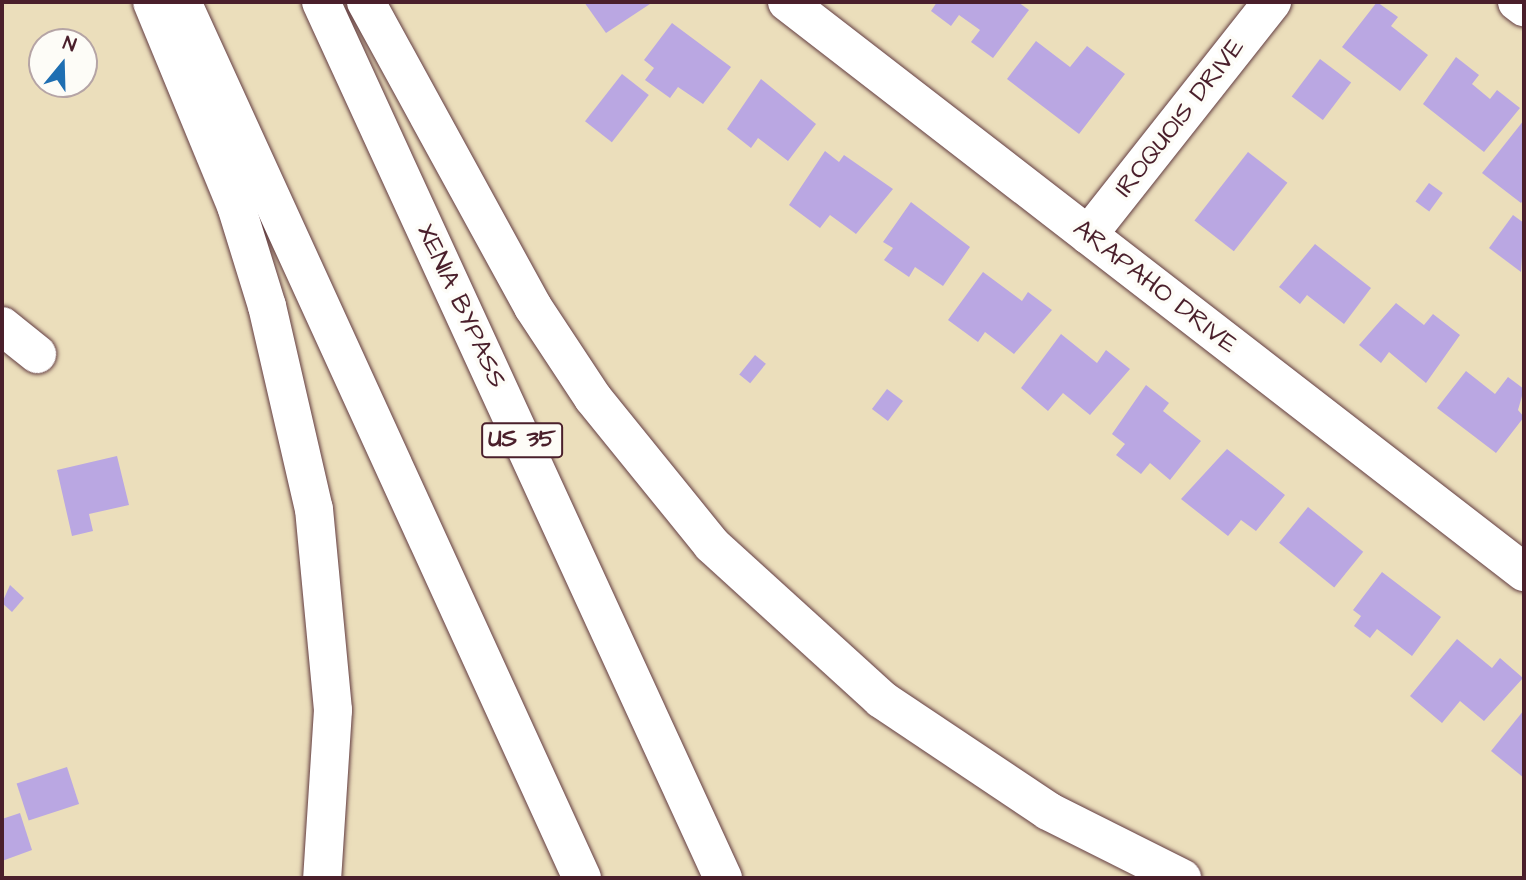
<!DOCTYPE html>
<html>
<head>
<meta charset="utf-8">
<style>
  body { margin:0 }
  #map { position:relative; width:1526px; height:880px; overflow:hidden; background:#ebdebb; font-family:"Architects Daughter",sans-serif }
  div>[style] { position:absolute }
  .building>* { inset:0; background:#baa7e2; transform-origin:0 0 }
  .roads { filter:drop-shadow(0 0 2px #623c41) drop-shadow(0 0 2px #623c41) }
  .minor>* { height:38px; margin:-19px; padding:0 19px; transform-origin:19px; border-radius:19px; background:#fff }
  .highway>* { height:38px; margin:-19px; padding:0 19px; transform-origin:19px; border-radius:19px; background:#fff }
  span { translate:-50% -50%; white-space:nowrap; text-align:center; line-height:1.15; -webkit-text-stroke:7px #fdfcf7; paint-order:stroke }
  .shield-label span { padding:2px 5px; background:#fdfcf7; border:2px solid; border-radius:5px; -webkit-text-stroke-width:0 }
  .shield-label { font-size:24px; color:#4a1f2b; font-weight:700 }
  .street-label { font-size:26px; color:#4a1f2b }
  .frame { position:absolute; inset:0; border:4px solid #4a1f2b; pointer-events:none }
  .north { position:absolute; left:28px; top:28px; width:70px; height:70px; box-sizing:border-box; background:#fdfcf7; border:2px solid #b5a4a5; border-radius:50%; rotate:19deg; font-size:19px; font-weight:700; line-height:28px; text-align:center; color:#4a1f2b }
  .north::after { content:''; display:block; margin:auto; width:24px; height:32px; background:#1f6fb2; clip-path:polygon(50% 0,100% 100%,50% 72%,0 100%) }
</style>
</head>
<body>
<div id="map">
  <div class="building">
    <i style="clip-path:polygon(584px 2px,653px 2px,606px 33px)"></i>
    <i style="clip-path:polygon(937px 2px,1018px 2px,1029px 10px,993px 58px,971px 42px,980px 30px,959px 15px,951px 26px,931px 11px)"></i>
    <i style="clip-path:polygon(1377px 2px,1398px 17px,1391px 26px,1428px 55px,1400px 91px,1342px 47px)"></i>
    <i style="clip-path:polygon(672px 23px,731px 67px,703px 104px,678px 87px,670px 98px,645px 80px,654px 68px,644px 60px)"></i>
    <i style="clip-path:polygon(1036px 41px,1070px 67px,1087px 46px,1125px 74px,1079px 134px,1007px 79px)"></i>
    <i style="clip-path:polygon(1456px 57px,1479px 75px,1472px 84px,1490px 99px,1497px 90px,1520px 108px,1484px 152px,1423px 104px)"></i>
    <i style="left:1320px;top:59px;width:39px;height:47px;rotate:37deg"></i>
    <i style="left:622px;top:74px;width:34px;height:60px;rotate:38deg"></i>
    <i style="clip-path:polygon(761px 79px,816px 124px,788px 161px,758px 138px,751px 148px,727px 129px)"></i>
    <i style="clip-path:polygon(1524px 120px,1524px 199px,1521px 203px,1482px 173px)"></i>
    <i style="clip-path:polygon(825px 151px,839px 162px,844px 155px,893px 189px,856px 234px,830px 215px,820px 228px,789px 205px)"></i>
    <i style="left:1248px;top:152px;width:50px;height:87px;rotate:38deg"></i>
    <i style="left:1429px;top:183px;width:17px;height:23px;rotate:36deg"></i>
    <i style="clip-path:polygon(911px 202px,970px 247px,943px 286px,915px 267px,909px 277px,884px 260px,893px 248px,883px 242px)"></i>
    <i style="clip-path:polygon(1513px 215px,1524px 223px,1521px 272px,1489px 248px)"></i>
    <i style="clip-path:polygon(1315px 244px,1371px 288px,1344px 324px,1307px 295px,1300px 304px,1279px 287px)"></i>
    <i style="clip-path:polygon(983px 272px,1022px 301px,1028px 292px,1052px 310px,1014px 354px,985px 332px,978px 342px,948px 320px)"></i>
    <i style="clip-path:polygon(1396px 303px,1424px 325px,1433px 314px,1460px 335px,1426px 383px,1389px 352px,1381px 363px,1359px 345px)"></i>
    <i style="clip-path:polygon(1061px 334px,1097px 363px,1106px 350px,1130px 369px,1090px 415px,1063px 393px,1048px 411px,1021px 388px)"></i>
    <i style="left:755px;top:355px;width:14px;height:25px;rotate:39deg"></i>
    <i style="clip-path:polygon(1466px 371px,1495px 394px,1508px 377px,1524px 389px,1518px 410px,1524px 417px,1496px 453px,1437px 408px)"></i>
    <i style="clip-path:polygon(1146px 385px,1169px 403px,1163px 411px,1201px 441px,1170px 480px,1150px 463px,1141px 474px,1116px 455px,1125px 444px,1112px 434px)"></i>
    <i style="left:887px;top:389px;width:20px;height:25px;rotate:37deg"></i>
    <i style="clip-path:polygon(1227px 449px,1285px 495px,1256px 531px,1241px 520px,1228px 536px,1181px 499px)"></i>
    <i style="clip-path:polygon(117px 456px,129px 505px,89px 514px,93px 531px,72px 536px,57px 470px)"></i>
    <i style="left:1308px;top:507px;width:71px;height:46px;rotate:39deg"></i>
    <i style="clip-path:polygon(1382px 572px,1441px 617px,1412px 656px,1377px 629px,1370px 638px,1354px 626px,1361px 616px,1353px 610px)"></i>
    <i style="clip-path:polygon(10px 585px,24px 598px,12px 612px,2px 603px)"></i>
    <i style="clip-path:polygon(1457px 639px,1492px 668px,1500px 658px,1523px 678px,1484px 721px,1460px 701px,1442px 723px,1410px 696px)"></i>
    <i style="clip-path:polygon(1524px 710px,1524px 778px,1491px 751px)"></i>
    <i style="left:67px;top:767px;width:39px;height:53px;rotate:72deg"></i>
    <i style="clip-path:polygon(20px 813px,32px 850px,2px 861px,2px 819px)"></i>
  </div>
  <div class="roads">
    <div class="minor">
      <i style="left:787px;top:2px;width:932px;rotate:37.72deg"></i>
      <i style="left:1517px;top:2px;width:9px;rotate:36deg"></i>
      <i style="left:1088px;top:235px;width:297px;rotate:-51.7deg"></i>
      <i style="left:2px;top:326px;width:45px;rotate:38.7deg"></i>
    </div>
    <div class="highway">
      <i style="left:152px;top:2px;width:221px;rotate:67.6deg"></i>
      <i style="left:236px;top:206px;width:105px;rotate:72.8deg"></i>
      <i style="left:267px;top:306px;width:208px;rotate:77deg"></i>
      <i style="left:314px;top:509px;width:202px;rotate:84.6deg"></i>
      <i style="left:333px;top:710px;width:168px;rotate:93.7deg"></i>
      <i style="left:182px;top:2px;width:963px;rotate:65.46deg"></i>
      <i style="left:321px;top:2px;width:964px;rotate:65.35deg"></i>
      <i style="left:366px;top:2px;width:348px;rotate:61.3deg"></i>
      <i style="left:533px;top:307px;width:109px;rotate:56.6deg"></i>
      <i style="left:593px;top:398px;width:189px;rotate:51deg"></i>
      <i style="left:712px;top:545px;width:229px;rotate:42.3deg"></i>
      <i style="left:881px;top:699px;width:201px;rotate:33.8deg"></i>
      <i style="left:1048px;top:811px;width:150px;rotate:26.6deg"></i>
    </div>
  </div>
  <div class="shield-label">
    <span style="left:522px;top:440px">US 35</span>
  </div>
  <div class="street-label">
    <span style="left:1180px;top:118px;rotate:-52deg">IROQUOIS DRIVE</span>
    <span style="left:1155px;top:287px;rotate:38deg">ARAPAHO DRIVE</span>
    <span style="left:461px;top:306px;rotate:65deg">XENIA BYPASS</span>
  </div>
  <div class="frame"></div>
  <div class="north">N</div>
</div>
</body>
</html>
